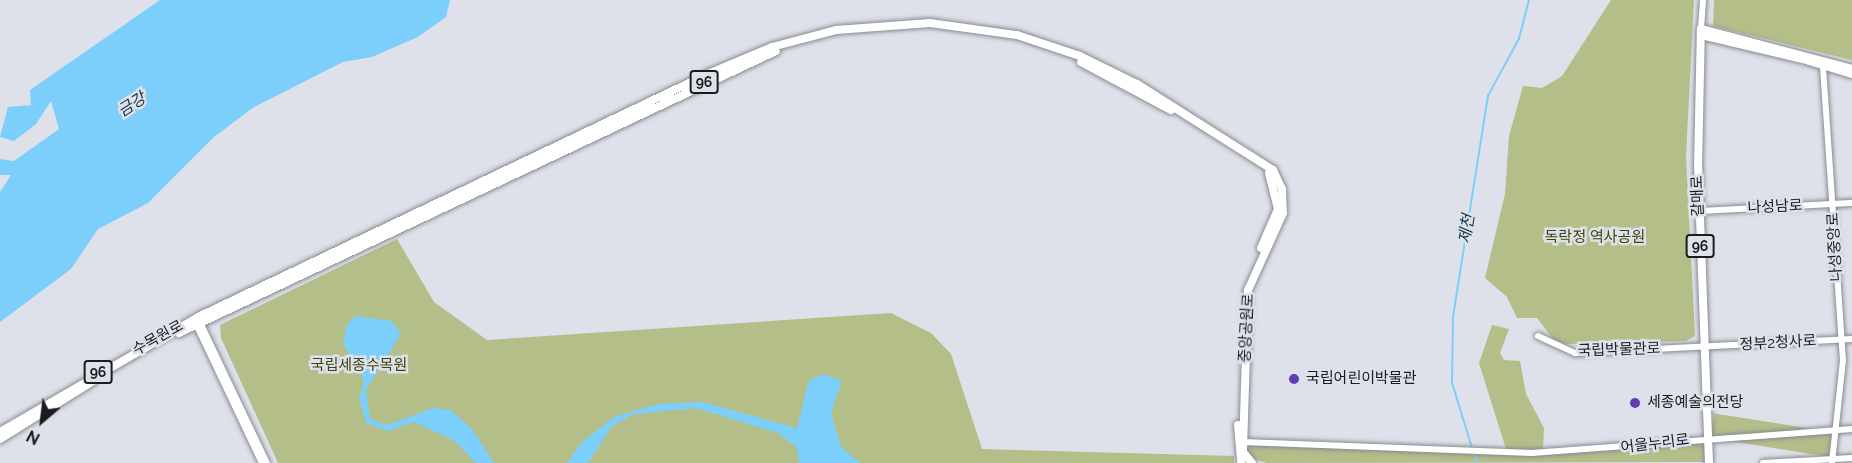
<!DOCTYPE html>
<html>
<head>
<meta charset="utf-8">
<style>
  body { margin:0 }
  #map { position:relative; width:1852px; height:463px; overflow:hidden; background:#dee1e9; font-family:Raleway,"Noto Sans KR",sans-serif }
  div>[style] { position:absolute }
  .green>* { inset:0; background:#b4be89; transform-origin:0 0 }
  .water>* { inset:0; background:#7bcffa }
  .stream>* { height:1.5px; margin:-0.75px; padding:0 0.75px; transform-origin:0.75px; border-radius:0.75px; background:#7bcffa }
  .roads { filter:drop-shadow(0 0 2px #878b92) drop-shadow(0 0 2px #878b92) }
  .minor>* { height:6px; margin:-3px; padding:0 3px; transform-origin:3px; border-radius:3px; background:#fff }
  .major>* { height:8px; margin:-4px; padding:0 4px; transform-origin:4px; border-radius:4px; background:#fff }
  .dots>* { width:16px; height:16px; translate:-50% -50%; box-sizing:border-box; border:3px solid #dee1e9; border-radius:50% }
  span { translate:-50% -50%; white-space:nowrap; text-align:center; line-height:1.15; -webkit-text-stroke:5px #dee1e9; paint-order:stroke }
  .shield-label span { padding:2px 4px; background:#dee1e9; border:2px solid; border-radius:4px; -webkit-text-stroke-width:0 }
  .shield-label { font-size:14px; color:#1a1c1e; font-weight:700 }
  .street-label { font-size:15px; color:#1a1c1e }
  .park-label { font-size:15px; color:#3e450a }
  .poi-label { font-size:15px; color:#1a1c1e }
  .left { translate:0 -50%; text-align:left }
  .water-label { font-size:16px; color:#113749; font-style:italic }
  .north { position:absolute; left:12px; top:391px; width:60px; height:60px; -webkit-text-stroke:4px #dee1e9; paint-order:stroke; rotate:208deg; font-size:16px; font-weight:700; line-height:24px; text-align:center; color:#1a1c1e }
  .north::after { content:''; display:block; margin:auto; width:21px; height:27px; background:#1a1c1e; clip-path:polygon(50% 0,100% 100%,50% 72%,0 100%) }
</style>
</head>
<body>
<div id="map">
  <div class="green">
    <i style="clip-path:polygon(1611px 0,1694px 0,1686px 156px,1695px 336px,1686px 341px,1565px 344px,1553px 339px,1537px 318px,1517px 318px,1507px 297px,1485px 278px,1505px 194px,1509px 136px,1523px 86px,1542px 88px,1562px 76px)"></i>
    <i style="clip-path:polygon(1714px 0,1852px 0,1852px 60px,1713px 26px)"></i>
    <i style="clip-path:polygon(397px 239px,434px 302px,487px 340px,891px 313px,931px 333px,951px 354px,982px 449px,1234px 456px,1234px 463px,278px 463px,221px 338px,220px 325px)"></i>
    <i style="clip-path:polygon(1492px 325px,1509px 329px,1500px 353px,1504px 360px,1520px 361px,1526px 394px,1544px 428px,1543px 450px,1506px 449px,1479px 363px)"></i>
    <i style="left:1832px;top:432px;width:25px;height:119px;rotate:99deg"></i>
    <i style="clip-path:polygon(1658px 442px,1704px 442px,1705px 462px,1266px 463px,1251px 458px,1245px 445px,1549px 453px,1630px 449px)"></i>
  </div>
  <div class="water">
    <i style="clip-path:polygon(160px 0,450px 0,446px 17px,418px 37px,372px 57px,343px 62px,254px 107px,214px 137px,148px 203px,98px 229px,71px 269px,0 322px,0 192px,11px 175px,0 175px,0 159px,14px 161px,59px 129px,51px 101px,36px 124px,14px 141px,0 137px,8px 107px,31px 105px,30px 90px)"></i>
    <i style="clip-path:polygon(356px 316px,392px 321px,401px 334px,366px 390px,370px 419px,387px 425px,433px 408px,451px 410px,473px 430px,494px 463px,475px 463px,455px 441px,414px 422px,388px 431px,366px 423px,359px 398px,364px 381px,343px 343px,347px 324px)"></i>
    <i style="clip-path:polygon(825px 374px,842px 381px,831px 413px,841px 447px,860px 463px,799px 463px,797px 448px,778px 433px,696px 408px,634px 414px,612px 426px,588px 463px,567px 463px,581px 443px,614px 417px,657px 404px,702px 402px,797px 428px,809px 380px)"></i>
  </div>
  <div class="stream">
    <i style="left:1472px;top:448px;width:68px;rotate:-107.1deg"></i>
    <i style="left:1452px;top:383px;width:66px;rotate:-89.1deg"></i>
    <i style="left:1453px;top:317px;width:224px;rotate:-81deg"></i>
    <i style="left:1488px;top:96px;width:65px;rotate:-61.5deg"></i>
    <i style="left:1519px;top:39px;width:40px;rotate:-75.6deg"></i>
    <i style="left:1474px;top:453px;width:11px;rotate:68deg"></i>
  </div>
  <div class="roads">
    <div class="minor">
      <i style="left:1701px;top:29px;width:29px;rotate:-86deg"></i>
      <i style="left:1809px;top:62px;width:45px;rotate:16.8deg"></i>
      <i style="left:1823px;top:67px;width:294px;rotate:86.1deg"></i>
      <i style="left:1843px;top:360px;width:104px;rotate:96.1deg"></i>
      <i style="left:1699px;top:211px;width:153px;rotate:-3deg"></i>
      <i style="left:199px;top:320px;width:158px;rotate:64.6deg"></i>
      <i style="left:195px;top:322px;width:156px;rotate:64.6deg"></i>
      <i style="left:1538px;top:336px;width:41px;rotate:24.7deg"></i>
      <i style="left:1575px;top:353px;width:277px;rotate:-2.9deg"></i>
      <i style="left:1243px;top:442px;width:289px;rotate:2.2deg"></i>
      <i style="left:1532px;top:453px;width:321px;rotate:-4.3deg"></i>
      <i style="left:1763px;top:463px;width:89px;rotate:-3.2deg"></i>
    </div>
    <div class="major">
      <i style="left:1701px;top:35px;width:117px;rotate:13.3deg"></i>
      <i style="left:1081px;top:62px;width:102px;rotate:28.1deg"></i>
      <i style="left:1261px;top:248px;width:43px;rotate:-66.4deg"></i>
      <i style="left:1278px;top:209px;width:37px;rotate:-104deg"></i>
      <i style="left:179px;top:333px;width:660px;rotate:-25.28deg"></i>
      <i style="left:1238px;top:425px;width:38px;rotate:85deg"></i>
      <i style="left:0;top:432px;width:229px;rotate:-30.1deg"></i>
      <i style="left:198px;top:317px;width:565px;rotate:-25.48deg"></i>
      <i style="left:708px;top:74px;width:69px;rotate:-22.9deg"></i>
      <i style="left:772px;top:47px;width:66px;rotate:-14.9deg"></i>
      <i style="left:836px;top:30px;width:94px;rotate:-4.3deg"></i>
      <i style="left:930px;top:23px;width:88px;rotate:7.9deg"></i>
      <i style="left:1017px;top:35px;width:66px;rotate:18.4deg"></i>
      <i style="left:1080px;top:56px;width:64px;rotate:26.2deg"></i>
      <i style="left:1137px;top:84px;width:161px;rotate:32.3deg"></i>
      <i style="left:1273px;top:170px;width:21px;rotate:65deg"></i>
      <i style="left:1282px;top:189px;width:24px;rotate:88deg"></i>
      <i style="left:1283px;top:213px;width:85px;rotate:114.4deg"></i>
      <i style="left:1248px;top:290px;width:162px;rotate:91.8deg"></i>
      <i style="left:1243px;top:452px;width:14px;rotate:51deg"></i>
      <i style="left:0;top:439px;width:110px;rotate:-31.9deg"></i>
      <i style="left:1709px;top:463px;width:295px;rotate:-92.1deg"></i>
      <i style="left:1698px;top:168px;width:139px;rotate:-88.8deg"></i>
      <i style="left:1701px;top:29px;width:156px;rotate:14.8deg"></i>
    </div>
  </div>
  <div class="dots">
    <i style="left:1294px;top:379px;background:#5e3db5"></i>
    <i style="left:1635px;top:403px;background:#5e3db5"></i>
  </div>
  <div class="shield-label">
    <span style="left:704px;top:82px">96</span>
    <span style="left:1700px;top:246px">96</span>
    <span style="left:98px;top:372px">96</span>
  </div>
  <div class="street-label">
    <span style="left:1698px;top:196px;rotate:-92deg">갈매로</span>
    <span style="left:1775px;top:207px;rotate:-3deg">나성남로</span>
    <span style="left:1835px;top:247px;rotate:-93deg">나성중앙로</span>
    <span style="left:1247px;top:328px;rotate:-87deg">중앙공원로</span>
    <span style="left:158px;top:338px;rotate:-29deg">수목원로</span>
    <span style="left:1778px;top:343px;rotate:-3deg">정부2청사로</span>
    <span style="left:1619px;top:350px;rotate:-2deg">국립박물관로</span>
    <span style="left:1655px;top:444px;rotate:-7deg">어울누리로</span>
  </div>
  <div class="park-label">
    <span style="left:1595px;top:238px">독락정 역사공원</span>
    <span style="left:359px;top:366px">국립세종수목원</span>
  </div>
  <div class="poi-label">
    <span class="left" style="left:1306px;top:379px">국립어린이박물관</span>
    <span class="left" style="left:1647px;top:403px">세종예술의전당</span>
  </div>
  <div class="water-label">
    <span style="left:132px;top:105px;rotate:-33deg">금강</span>
    <span style="left:1467px;top:229px;rotate:-81deg">제천</span>
  </div>
  <div class="north">N</div>
</div>
</body>
</html>
